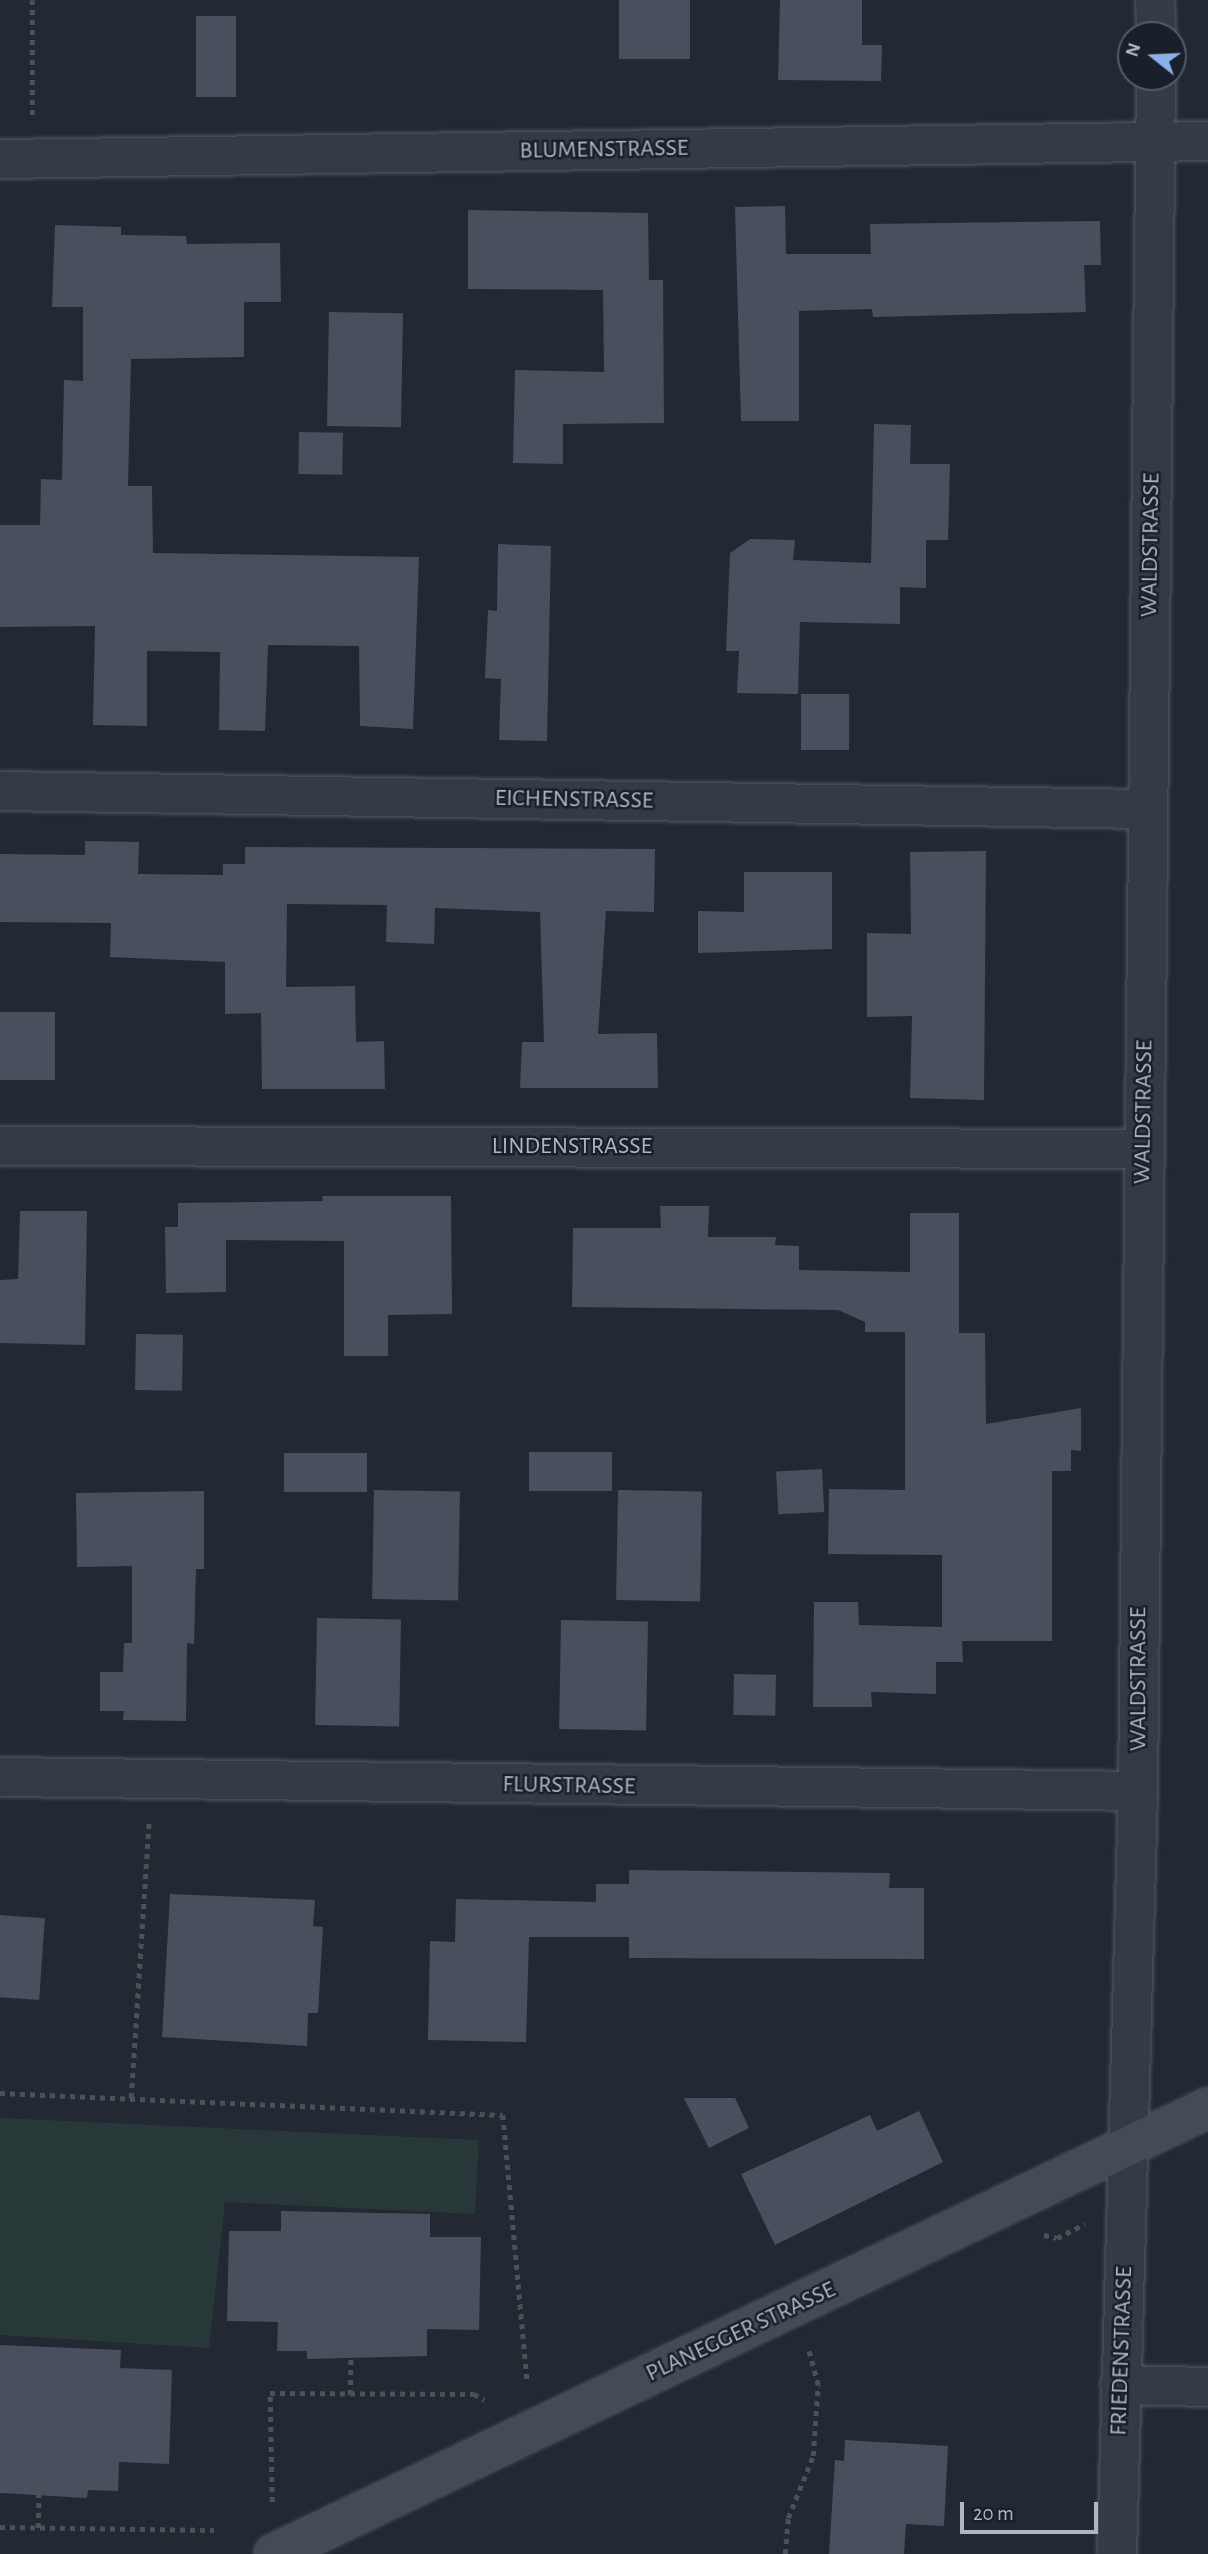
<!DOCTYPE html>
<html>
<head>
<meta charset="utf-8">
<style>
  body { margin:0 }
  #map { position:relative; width:1208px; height:2554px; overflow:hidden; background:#222933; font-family:"Alegreya Sans",sans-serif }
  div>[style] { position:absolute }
  .green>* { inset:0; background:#283838 }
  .building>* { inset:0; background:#48505d; transform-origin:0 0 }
  .path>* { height:4.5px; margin-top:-2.25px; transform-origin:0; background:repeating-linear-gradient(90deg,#455456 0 5px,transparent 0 10px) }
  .roads { filter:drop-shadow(0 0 2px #525962) drop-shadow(0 0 2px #525962) }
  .street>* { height:38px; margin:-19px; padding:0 19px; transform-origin:19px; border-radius:19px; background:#353b44 }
  .secondary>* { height:38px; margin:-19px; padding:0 19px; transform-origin:19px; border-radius:19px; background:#444a56 }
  span { translate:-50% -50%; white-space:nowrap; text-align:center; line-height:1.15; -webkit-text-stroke:5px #1a2029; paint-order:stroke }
  .street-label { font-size:24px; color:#afb6c1 }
  .north { position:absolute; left:1117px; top:21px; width:70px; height:70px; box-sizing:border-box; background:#1a2029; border:2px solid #565c66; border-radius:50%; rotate:288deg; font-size:19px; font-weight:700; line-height:28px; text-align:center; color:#afb6c1 }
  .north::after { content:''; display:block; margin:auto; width:24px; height:32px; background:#8caee9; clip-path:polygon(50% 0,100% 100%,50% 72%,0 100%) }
  .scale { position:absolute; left:960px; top:2502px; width:138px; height:32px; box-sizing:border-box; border:4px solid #afb6c1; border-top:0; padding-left:9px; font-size:21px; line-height:24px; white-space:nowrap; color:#afb6c1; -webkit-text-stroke:5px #1a2029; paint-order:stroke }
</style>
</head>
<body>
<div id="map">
  <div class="green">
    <i style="clip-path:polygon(0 2118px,479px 2140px,475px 2214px,225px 2202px,209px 2348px,0 2335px)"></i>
  </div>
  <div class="building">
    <i style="left:619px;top:0;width:71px;height:59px"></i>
    <i style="clip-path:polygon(780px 0,862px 0,862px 45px,882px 45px,881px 81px,778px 80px)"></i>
    <i style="left:196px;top:16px;width:40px;height:81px"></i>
    <i style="clip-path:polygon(785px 206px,786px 254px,871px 254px,870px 224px,1100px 221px,1101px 265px,1084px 265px,1086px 312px,873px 317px,872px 309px,799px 311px,799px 421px,741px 421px,735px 207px)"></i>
    <i style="clip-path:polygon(468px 210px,648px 213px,649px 280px,663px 280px,664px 423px,563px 424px,563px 464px,513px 463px,515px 370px,604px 372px,603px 290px,468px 289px)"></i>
    <i style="clip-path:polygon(55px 225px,121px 227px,121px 235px,186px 236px,187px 244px,280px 243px,281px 302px,244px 302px,244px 357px,131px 359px,128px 486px,152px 486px,153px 553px,419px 557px,413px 729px,360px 726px,359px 646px,268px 645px,265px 731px,219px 730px,220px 652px,147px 651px,147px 726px,93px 725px,95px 626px,0 627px,0 525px,40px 525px,41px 479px,62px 480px,64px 380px,83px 381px,83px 307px,52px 307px)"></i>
    <i style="left:329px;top:312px;width:74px;height:114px;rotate:1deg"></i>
    <i style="clip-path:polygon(874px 424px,911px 425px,910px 464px,950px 464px,948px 540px,926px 540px,926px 588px,900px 587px,900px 624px,800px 622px,798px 694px,737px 693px,739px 651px,726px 651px,730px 553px,750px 539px,795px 540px,793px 560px,871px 563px)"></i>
    <i style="left:299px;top:432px;width:44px;height:42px;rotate:1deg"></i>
    <i style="clip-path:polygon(498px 544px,551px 546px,547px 741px,499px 740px,501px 679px,485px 678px,488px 610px,497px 611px)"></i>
    <i style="left:801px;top:694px;width:48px;height:56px"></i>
    <i style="clip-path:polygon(85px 841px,139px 842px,138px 874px,223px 875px,223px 864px,245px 864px,245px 847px,655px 849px,654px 912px,606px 911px,598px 1034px,657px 1033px,658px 1088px,520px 1088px,522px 1042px,544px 1042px,540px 912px,435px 908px,434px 944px,386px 942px,387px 905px,287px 904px,286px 987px,355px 986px,356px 1042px,384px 1041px,385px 1089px,262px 1089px,261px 1013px,225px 1014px,225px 962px,110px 957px,111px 923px,0 922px,0 854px,85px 855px)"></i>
    <i style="clip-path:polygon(986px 851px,984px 1100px,910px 1098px,912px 1016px,867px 1017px,867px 933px,911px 934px,910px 852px)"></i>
    <i style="clip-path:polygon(744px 872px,832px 872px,832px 949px,698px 953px,698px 911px,744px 912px)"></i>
    <i style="left:0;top:1012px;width:55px;height:68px"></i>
    <i style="clip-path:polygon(322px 1196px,451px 1196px,452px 1314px,388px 1315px,388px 1356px,344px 1356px,344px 1241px,226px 1240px,226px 1292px,166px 1293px,165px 1227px,178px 1227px,178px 1203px,323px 1201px)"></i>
    <i style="clip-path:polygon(660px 1206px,709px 1206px,708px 1237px,776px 1237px,775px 1245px,799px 1246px,799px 1270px,910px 1272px,910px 1213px,959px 1213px,959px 1333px,985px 1333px,986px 1424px,1081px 1408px,1081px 1451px,1071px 1450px,1071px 1471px,1052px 1471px,1052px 1641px,962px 1641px,963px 1662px,936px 1662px,936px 1694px,871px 1692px,872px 1707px,813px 1707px,814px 1602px,858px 1602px,859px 1625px,942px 1627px,942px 1555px,828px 1554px,829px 1489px,905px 1490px,905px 1332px,865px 1332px,865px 1322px,838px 1310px,572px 1307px,573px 1228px,661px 1228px)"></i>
    <i style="clip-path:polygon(20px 1211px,87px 1211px,85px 1345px,0 1343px,0 1280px,18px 1279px)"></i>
    <i style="left:136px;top:1334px;width:47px;height:56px;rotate:1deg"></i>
    <i style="left:529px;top:1452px;width:83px;height:39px"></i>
    <i style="left:284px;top:1453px;width:83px;height:39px"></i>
    <i style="left:822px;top:1469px;width:43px;height:46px;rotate:87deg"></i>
    <i style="left:374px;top:1490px;width:86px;height:109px;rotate:1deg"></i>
    <i style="left:618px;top:1490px;width:84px;height:110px;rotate:1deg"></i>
    <i style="clip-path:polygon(204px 1491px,204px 1569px,196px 1569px,194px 1644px,187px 1643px,186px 1721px,123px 1720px,124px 1711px,100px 1711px,100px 1672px,123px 1672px,124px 1643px,132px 1643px,132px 1566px,77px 1567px,76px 1493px)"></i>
    <i style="left:317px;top:1618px;width:84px;height:107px;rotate:1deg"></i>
    <i style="left:561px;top:1620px;width:87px;height:109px;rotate:1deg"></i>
    <i style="left:734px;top:1674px;width:42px;height:41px;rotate:1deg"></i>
    <i style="clip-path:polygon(629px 1870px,890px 1873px,889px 1888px,924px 1888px,924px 1959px,629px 1958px,629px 1937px,529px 1937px,526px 2042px,428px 2040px,430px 1941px,455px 1942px,456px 1899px,596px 1902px,596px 1884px,629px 1884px)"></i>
    <i style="clip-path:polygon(170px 1894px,315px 1900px,313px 1926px,323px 1927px,318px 2013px,308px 2013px,307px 2046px,162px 2037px)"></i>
    <i style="left:0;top:1915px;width:45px;height:82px;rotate:4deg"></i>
    <i style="clip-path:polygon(684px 2098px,735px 2098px,749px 2128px,709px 2148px)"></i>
    <i style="clip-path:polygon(919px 2111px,943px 2162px,775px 2245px,741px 2174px,870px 2115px,877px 2131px)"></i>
    <i style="clip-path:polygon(281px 2211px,430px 2214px,430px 2237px,481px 2237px,479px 2330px,427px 2329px,427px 2356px,307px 2359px,307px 2351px,277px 2351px,278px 2322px,227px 2321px,229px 2231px,281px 2231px)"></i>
    <i style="clip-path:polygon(0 2345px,121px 2350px,120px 2368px,172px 2370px,169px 2464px,119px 2462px,118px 2491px,88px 2490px,87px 2498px,0 2493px)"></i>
    <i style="clip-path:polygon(845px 2440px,948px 2446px,944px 2526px,906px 2524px,904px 2554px,829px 2554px,835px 2460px,844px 2461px)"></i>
  </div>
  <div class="path">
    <i style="left:32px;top:115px;width:115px;rotate:-90deg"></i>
    <i style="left:0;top:2093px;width:503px;rotate:2.5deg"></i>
    <i style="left:503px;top:2115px;width:266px;rotate:84.8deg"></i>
    <i style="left:131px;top:2098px;width:277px;rotate:-86.3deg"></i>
    <i style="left:1044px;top:2235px;width:13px;rotate:13deg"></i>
    <i style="left:1057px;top:2238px;width:31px;rotate:-27deg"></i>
    <i style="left:350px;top:2395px;width:46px;rotate:-88.8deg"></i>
    <i style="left:272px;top:2502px;width:109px;rotate:-91.1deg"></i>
    <i style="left:270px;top:2393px;width:204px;rotate:0.3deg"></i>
    <i style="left:474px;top:2394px;width:12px;rotate:31deg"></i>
    <i style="left:0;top:2527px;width:214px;rotate:0.8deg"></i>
    <i style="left:38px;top:2528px;width:47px;rotate:-88.8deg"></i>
    <i style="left:785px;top:2554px;width:36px;rotate:-85deg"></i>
    <i style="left:788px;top:2518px;width:67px;rotate:-68deg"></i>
    <i style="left:813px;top:2456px;width:71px;rotate:-86deg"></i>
    <i style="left:818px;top:2385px;width:38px;rotate:-105deg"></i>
  </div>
  <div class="roads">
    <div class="street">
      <i style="left:1155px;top:0;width:35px;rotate:88deg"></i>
      <i style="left:0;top:159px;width:1208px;rotate:-0.85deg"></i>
      <i style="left:0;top:791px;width:1148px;rotate:0.9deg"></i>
      <i style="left:0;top:1146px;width:1143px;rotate:0.15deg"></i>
      <i style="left:0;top:1777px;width:1138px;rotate:0.7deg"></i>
      <i style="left:1120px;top:2385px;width:88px;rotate:1.3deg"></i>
      <i style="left:1117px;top:2554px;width:763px;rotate:-88.42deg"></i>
      <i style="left:1138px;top:1791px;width:1714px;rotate:-89.4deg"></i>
    </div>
    <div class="secondary">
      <i style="left:274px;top:2554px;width:1035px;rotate:-25.53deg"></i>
    </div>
  </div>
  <div class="street-label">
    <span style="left:604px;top:150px;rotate:-1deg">BLUMENSTRASSE</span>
    <span style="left:1151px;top:545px;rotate:-89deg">WALDSTRASSE</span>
    <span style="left:574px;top:800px;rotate:1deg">EICHENSTRASSE</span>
    <span style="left:1144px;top:1112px;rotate:-89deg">WALDSTRASSE</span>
    <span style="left:572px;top:1147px">LINDENSTRASSE</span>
    <span style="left:1139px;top:1679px;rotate:-90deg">WALDSTRASSE</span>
    <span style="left:569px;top:1786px;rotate:1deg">FLURSTRASSE</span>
    <span style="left:741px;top:2332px;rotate:-25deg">PLANEGGER STRASSE</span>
    <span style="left:1122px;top:2351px;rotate:-88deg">FRIEDENSTRASSE</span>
  </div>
  <div class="north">N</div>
  <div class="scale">20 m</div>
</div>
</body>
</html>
